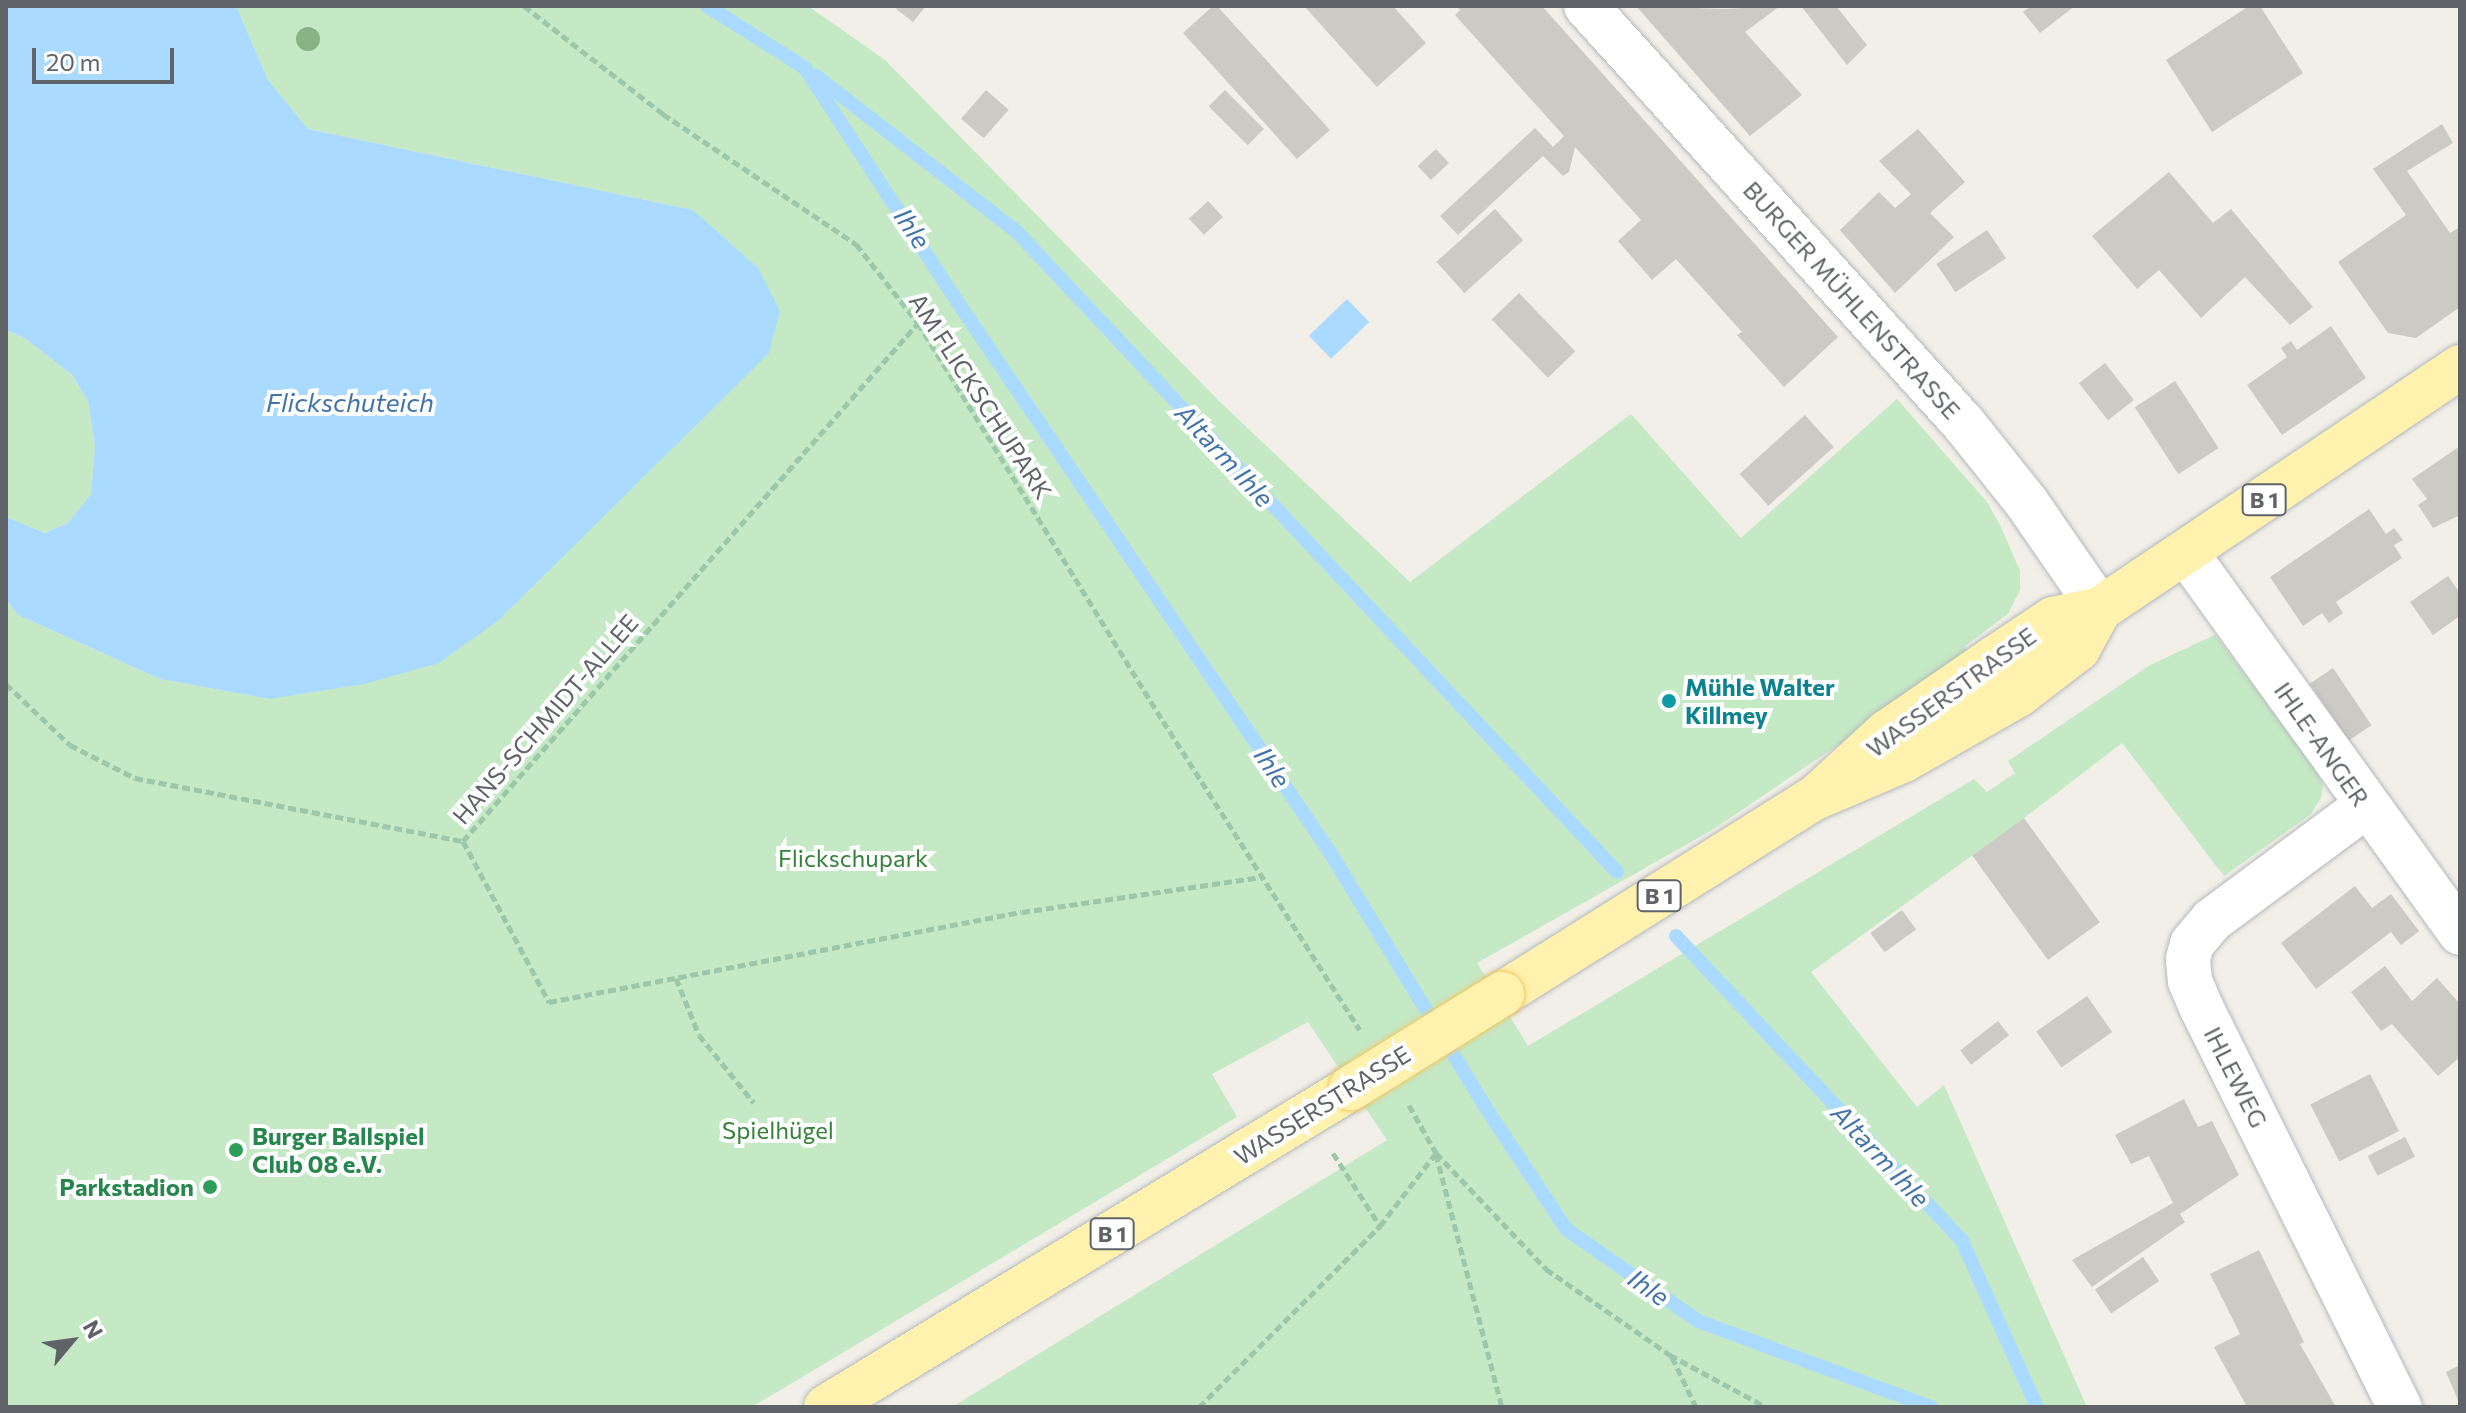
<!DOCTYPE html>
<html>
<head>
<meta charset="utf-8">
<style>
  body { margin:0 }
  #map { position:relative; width:2466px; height:1413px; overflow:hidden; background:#f1efe8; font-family:Commissioner,sans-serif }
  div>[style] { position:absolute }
  .green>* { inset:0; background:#c5e8c5 }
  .water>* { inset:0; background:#aadaff; transform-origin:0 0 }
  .stream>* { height:14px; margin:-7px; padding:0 7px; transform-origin:7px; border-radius:7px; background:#aadaff }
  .building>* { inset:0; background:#cccac5; transform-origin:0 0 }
  .path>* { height:5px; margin-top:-2.5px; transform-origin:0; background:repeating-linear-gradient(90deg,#9cc7a9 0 8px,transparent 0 12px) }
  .roads { filter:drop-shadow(0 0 2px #b5b8bc) drop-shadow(0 0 2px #b5b8bc) }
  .minor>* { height:44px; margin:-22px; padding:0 22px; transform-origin:22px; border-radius:22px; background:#fff }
  .primary>* { height:44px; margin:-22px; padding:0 22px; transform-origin:22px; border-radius:22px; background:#fff2af }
  .bridges { filter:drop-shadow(0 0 2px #f2c960) drop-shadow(0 0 2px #f2c960) }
  .primary-bridge>* { height:44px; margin:-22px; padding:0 22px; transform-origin:22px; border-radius:22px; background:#fff2af }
  .trees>* { width:24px; height:24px; margin:-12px; border-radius:50%; background:#89b387 }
  .dots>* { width:22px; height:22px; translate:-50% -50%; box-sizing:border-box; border:4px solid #fff; border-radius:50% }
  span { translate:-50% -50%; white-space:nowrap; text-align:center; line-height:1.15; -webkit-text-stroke:8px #fff; paint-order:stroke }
  .shield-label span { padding:2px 6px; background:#fff; border:2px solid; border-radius:6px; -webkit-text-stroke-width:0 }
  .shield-label { font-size:22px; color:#5f6368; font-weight:700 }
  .street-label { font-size:24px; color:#5f6368 }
  .culture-label { font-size:24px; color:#0d838f; font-weight:700 }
  .left { translate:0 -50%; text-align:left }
  .park-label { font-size:24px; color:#348238 }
  .leisure-label { font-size:24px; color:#27864d; font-weight:700 }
  .right { translate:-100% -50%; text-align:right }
  .water-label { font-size:26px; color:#4174aa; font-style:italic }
  .frame { position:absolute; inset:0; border:8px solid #5f6368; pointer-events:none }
  .north { position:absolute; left:32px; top:1301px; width:80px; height:80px; -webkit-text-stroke:6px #fff; paint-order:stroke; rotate:61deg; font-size:22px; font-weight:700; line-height:32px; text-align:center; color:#5f6368 }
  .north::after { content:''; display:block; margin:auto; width:28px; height:36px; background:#5f6368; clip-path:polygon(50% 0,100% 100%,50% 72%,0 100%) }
  .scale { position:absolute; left:32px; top:48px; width:142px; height:36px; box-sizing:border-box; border:4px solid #5f6368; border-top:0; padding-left:10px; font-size:24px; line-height:28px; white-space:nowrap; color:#5f6368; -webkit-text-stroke:6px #fff; paint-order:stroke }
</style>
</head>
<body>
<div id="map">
  <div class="green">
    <i style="clip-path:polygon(236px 6px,808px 6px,885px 60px,1220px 402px,1410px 582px,1631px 414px,1741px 538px,1897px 399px,1987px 502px,2000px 525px,2020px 571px,2020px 590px,2008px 614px,1965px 646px,1970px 656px,1712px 830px,1477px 963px,1528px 1046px,1974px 779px,1987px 792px,2015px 773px,2008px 761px,2150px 665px,2215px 635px,2316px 770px,2323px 786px,2321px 798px,2311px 814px,2224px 876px,2122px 743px,2024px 818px,1811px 972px,1917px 1107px,1944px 1085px,2087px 1407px,952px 1407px,1387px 1140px,1308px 1022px,1212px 1074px,1237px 1117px,752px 1407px,6px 1407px,6px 599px,18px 615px,160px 679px,269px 699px,693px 210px,308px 129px,268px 80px)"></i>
    <i style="clip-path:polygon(6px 330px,26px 339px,72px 375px,88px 401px,95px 446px,91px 494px,68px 523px,45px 533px,6px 517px)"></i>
  </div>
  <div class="water">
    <i style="clip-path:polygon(6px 6px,236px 6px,268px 80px,308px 129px,693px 210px,758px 268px,780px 311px,769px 353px,499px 620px,439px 663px,364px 684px,269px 699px,160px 679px,18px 615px,6px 599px,6px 517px,45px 533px,68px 523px,91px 494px,95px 446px,88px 401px,72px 375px,26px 339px,6px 330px)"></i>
    <i style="left:1347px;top:299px;width:32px;height:53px;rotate:46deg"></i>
  </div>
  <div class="stream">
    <i style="left:707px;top:6px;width:116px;rotate:32.3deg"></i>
    <i style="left:805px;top:68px;width:282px;rotate:56.9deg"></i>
    <i style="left:959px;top:304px;width:664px;rotate:55.93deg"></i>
    <i style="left:1331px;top:854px;width:294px;rotate:58.6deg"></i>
    <i style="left:1484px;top:1105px;width:149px;rotate:56.5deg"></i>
    <i style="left:1566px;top:1229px;width:161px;rotate:34.9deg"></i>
    <i style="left:1698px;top:1321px;width:248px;rotate:20.3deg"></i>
    <i style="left:816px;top:76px;width:254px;rotate:37.8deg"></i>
    <i style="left:1017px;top:232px;width:877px;rotate:46.85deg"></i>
    <i style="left:1676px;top:936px;width:418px;rotate:46.8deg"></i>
    <i style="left:1962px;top:1241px;width:182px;rotate:65.7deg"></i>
  </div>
  <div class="building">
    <i style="clip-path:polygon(899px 6px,926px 6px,913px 22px,896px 9px)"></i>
    <i style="clip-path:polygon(1213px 6px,1217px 6px,1330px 130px,1297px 159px,1183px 33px)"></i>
    <i style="clip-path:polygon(1304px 6px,1393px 6px,1426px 43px,1377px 87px)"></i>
    <i style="clip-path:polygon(1456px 6px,1542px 6px,1838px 337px,1784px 387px,1737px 335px,1742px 332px,1676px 259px,1652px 280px,1618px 241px,1641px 220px,1575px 147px,1569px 172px,1563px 176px,1543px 156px,1458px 235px,1440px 216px,1535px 128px,1553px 147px,1564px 136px,1455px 15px,1460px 10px)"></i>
    <i style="clip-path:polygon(1636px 6px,1724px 9px,1780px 6px,1745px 32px,1802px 95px,1750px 136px)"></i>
    <i style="clip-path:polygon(1801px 6px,1836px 6px,1867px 45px,1847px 65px)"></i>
    <i style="clip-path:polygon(2031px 6px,2075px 6px,2040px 33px,2023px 12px)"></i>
    <i style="clip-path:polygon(2249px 6px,2260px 6px,2303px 73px,2212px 132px,2166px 60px)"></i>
    <i style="left:986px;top:90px;width:30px;height:38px;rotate:41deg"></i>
    <i style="left:1225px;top:90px;width:55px;height:23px;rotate:45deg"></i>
    <i style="clip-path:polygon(2442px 124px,2453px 143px,2407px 171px,2450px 233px,2460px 227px,2460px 307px,2416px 338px,2388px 333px,2338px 262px,2406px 215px,2373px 169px)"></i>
    <i style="clip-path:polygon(1918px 129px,1965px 182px,1930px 213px,1954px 237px,1895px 293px,1840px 230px,1879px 192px,1895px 208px,1911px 194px,1879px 161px)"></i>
    <i style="left:1436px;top:149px;width:19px;height:25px;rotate:47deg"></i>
    <i style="clip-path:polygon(2169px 172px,2213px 223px,2231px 209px,2313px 307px,2290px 325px,2245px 277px,2201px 318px,2159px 270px,2137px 289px,2092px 236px)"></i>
    <i style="left:1208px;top:201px;width:22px;height:26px;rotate:47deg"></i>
    <i style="left:1495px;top:209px;width:42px;height:79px;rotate:48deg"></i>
    <i style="left:1987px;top:230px;width:34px;height:61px;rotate:56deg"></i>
    <i style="left:1519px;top:293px;width:81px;height:38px;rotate:46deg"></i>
    <i style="clip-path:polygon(2331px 326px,2366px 378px,2282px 435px,2247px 385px,2287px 357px,2281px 348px,2291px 341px,2297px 350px)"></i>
    <i style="left:2105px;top:363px;width:47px;height:33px;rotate:52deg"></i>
    <i style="left:2175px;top:381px;width:80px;height:48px;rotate:57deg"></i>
    <i style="left:1805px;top:415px;width:43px;height:88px;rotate:48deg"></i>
    <i style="clip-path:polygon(2460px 446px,2460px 515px,2433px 528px,2418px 505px,2427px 499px,2412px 479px)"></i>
    <i style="clip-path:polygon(2369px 509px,2386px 534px,2394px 528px,2403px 540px,2394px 545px,2402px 558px,2336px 602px,2343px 613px,2329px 623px,2322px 613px,2303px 626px,2270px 577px)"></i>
    <i style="clip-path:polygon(2448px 576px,2460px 593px,2460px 616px,2433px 635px,2410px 602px)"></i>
    <i style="left:2333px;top:668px;width:69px;height:28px;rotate:56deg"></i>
    <i style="left:2024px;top:818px;width:129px;height:64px;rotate:54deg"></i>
    <i style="clip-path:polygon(2355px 886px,2372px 908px,2391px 894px,2419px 931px,2401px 945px,2391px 932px,2316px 989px,2281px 943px)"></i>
    <i style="left:1902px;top:910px;width:24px;height:39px;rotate:54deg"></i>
    <i style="clip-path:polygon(2385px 966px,2412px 1001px,2437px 978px,2460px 1004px,2460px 1057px,2438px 1076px,2392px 1024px,2381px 1031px,2351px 992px)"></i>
    <i style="left:2087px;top:996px;width:44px;height:62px;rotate:55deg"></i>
    <i style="left:1998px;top:1021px;width:18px;height:48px;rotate:52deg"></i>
    <i style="left:2370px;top:1074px;width:64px;height:67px;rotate:63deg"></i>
    <i style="clip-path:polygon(2184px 1099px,2198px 1127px,2212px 1121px,2239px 1175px,2180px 1214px,2185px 1222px,2092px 1287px,2072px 1260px,2173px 1203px,2149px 1156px,2131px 1164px,2115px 1135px)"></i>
    <i style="left:2405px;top:1137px;width:22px;height:42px;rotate:63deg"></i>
    <i style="clip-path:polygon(2259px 1250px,2304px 1342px,2300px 1344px,2336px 1407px,2247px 1407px,2214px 1347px,2240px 1334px,2210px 1274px)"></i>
    <i style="left:2143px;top:1257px;width:29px;height:58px;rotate:56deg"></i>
    <i style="clip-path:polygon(2460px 1365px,2460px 1405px,2446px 1372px)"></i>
  </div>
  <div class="path">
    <i style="left:524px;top:6px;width:176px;rotate:37.8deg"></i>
    <i style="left:663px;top:114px;width:233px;rotate:34deg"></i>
    <i style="left:856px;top:244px;width:100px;rotate:51.9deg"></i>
    <i style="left:918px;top:323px;width:467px;rotate:58.4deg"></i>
    <i style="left:1163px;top:721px;width:366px;rotate:57.5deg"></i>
    <i style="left:6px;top:684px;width:88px;rotate:43.6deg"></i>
    <i style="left:70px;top:745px;width:73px;rotate:26.9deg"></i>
    <i style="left:135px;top:778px;width:334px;rotate:10.9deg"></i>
    <i style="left:463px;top:841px;width:689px;rotate:-48.7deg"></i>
    <i style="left:463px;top:841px;width:183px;rotate:61.9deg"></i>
    <i style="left:549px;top:1002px;width:481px;rotate:-10.8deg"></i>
    <i style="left:1022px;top:912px;width:242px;rotate:-8.3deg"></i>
    <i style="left:676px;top:978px;width:61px;rotate:68deg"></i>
    <i style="left:699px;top:1035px;width:87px;rotate:51deg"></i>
    <i style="left:1409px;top:1105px;width:55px;rotate:60.6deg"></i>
    <i style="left:1436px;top:1153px;width:160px;rotate:46.5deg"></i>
    <i style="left:1546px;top:1269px;width:151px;rotate:34.7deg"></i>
    <i style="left:1670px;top:1355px;width:109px;rotate:28.4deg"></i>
    <i style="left:1333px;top:1153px;width:87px;rotate:57.2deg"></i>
    <i style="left:1436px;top:1154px;width:261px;rotate:75.4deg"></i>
    <i style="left:1672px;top:1357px;width:55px;rotate:64.4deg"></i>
    <i style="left:1199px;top:1407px;width:256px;rotate:-45deg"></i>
    <i style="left:1380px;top:1226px;width:92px;rotate:-52.5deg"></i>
  </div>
  <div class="roads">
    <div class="minor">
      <i style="left:1586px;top:6px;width:564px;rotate:47.88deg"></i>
      <i style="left:1964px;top:424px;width:101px;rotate:51.4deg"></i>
      <i style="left:2027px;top:503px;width:129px;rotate:55.4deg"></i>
      <i style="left:2187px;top:554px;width:467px;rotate:54.2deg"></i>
      <i style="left:2366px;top:806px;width:192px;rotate:143.5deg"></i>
      <i style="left:2212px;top:920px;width:31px;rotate:130deg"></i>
      <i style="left:2192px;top:944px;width:16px;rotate:105deg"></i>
      <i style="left:2188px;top:959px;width:22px;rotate:85deg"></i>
      <i style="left:2190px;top:981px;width:30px;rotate:67deg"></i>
      <i style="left:2202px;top:1009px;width:445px;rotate:63.6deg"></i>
    </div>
    <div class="primary">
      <i style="left:1815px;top:798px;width:98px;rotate:-42.5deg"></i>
      <i style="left:1887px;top:732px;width:129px;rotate:-34.6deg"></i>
      <i style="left:1993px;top:659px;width:72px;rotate:-33.7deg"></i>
      <i style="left:2053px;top:619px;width:48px;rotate:-12deg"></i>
      <i style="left:2100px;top:609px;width:434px;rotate:-33.9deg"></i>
      <i style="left:1502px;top:994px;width:369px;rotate:-32.1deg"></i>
      <i style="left:1815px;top:798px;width:97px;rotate:-23.1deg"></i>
      <i style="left:1904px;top:760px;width:131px;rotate:-29.7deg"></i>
      <i style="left:2018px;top:695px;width:76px;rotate:-37.5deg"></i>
      <i style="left:2078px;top:649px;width:46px;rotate:-61.2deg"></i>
      <i style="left:826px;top:1407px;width:614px;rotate:-31.28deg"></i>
    </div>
  </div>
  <div class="bridges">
    <div class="primary-bridge">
      <i style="left:1351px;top:1088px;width:178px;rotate:-31.9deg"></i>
    </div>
  </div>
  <div class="trees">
    <i style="left:308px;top:39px"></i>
  </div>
  <div class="dots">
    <i style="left:1669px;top:701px;background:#0f9aa8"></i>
    <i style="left:236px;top:1150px;background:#2e9e5b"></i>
    <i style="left:210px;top:1187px;background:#2e9e5b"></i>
  </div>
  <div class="shield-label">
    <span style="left:2264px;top:500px">B 1</span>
    <span style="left:1659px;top:896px">B 1</span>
    <span style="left:1112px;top:1234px">B 1</span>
  </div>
  <div class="street-label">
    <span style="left:1852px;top:300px;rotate:48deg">BURGER MÜHLENSTRASSE</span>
    <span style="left:981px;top:396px;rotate:57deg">AM FLICKSCHUPARK</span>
    <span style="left:1951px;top:692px;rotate:-36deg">WASSERSTRASSE</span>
    <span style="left:545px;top:719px;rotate:-49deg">HANS-SCHMIDT-ALLEE</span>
    <span style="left:2322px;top:744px;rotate:55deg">IHLE-ANGER</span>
    <span style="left:2236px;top:1077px;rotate:63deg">IHLEWEG</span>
    <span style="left:1322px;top:1105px;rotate:-32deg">WASSERSTRASSE</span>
  </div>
  <div class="culture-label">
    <span class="left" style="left:1685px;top:701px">Mühle Walter<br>Killmey</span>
  </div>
  <div class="park-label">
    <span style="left:853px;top:858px">Flickschupark</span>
    <span style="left:778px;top:1130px">Spielhügel</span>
  </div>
  <div class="leisure-label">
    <span class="left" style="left:252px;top:1150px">Burger Ballspiel<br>Club 08 e.V.</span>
    <span class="right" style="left:194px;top:1187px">Parkstadion</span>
  </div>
  <div class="water-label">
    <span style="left:913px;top:228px;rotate:56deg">Ihle</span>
    <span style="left:350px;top:402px">Flickschuteich</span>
    <span style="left:1225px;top:455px;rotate:47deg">Altarm Ihle</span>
    <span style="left:1273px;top:767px;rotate:56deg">Ihle</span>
    <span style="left:1881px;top:1155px;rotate:47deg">Altarm Ihle</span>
    <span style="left:1649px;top:1287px;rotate:35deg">Ihle</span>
  </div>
  <div class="frame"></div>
  <div class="north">N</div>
  <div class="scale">20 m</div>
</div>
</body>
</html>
